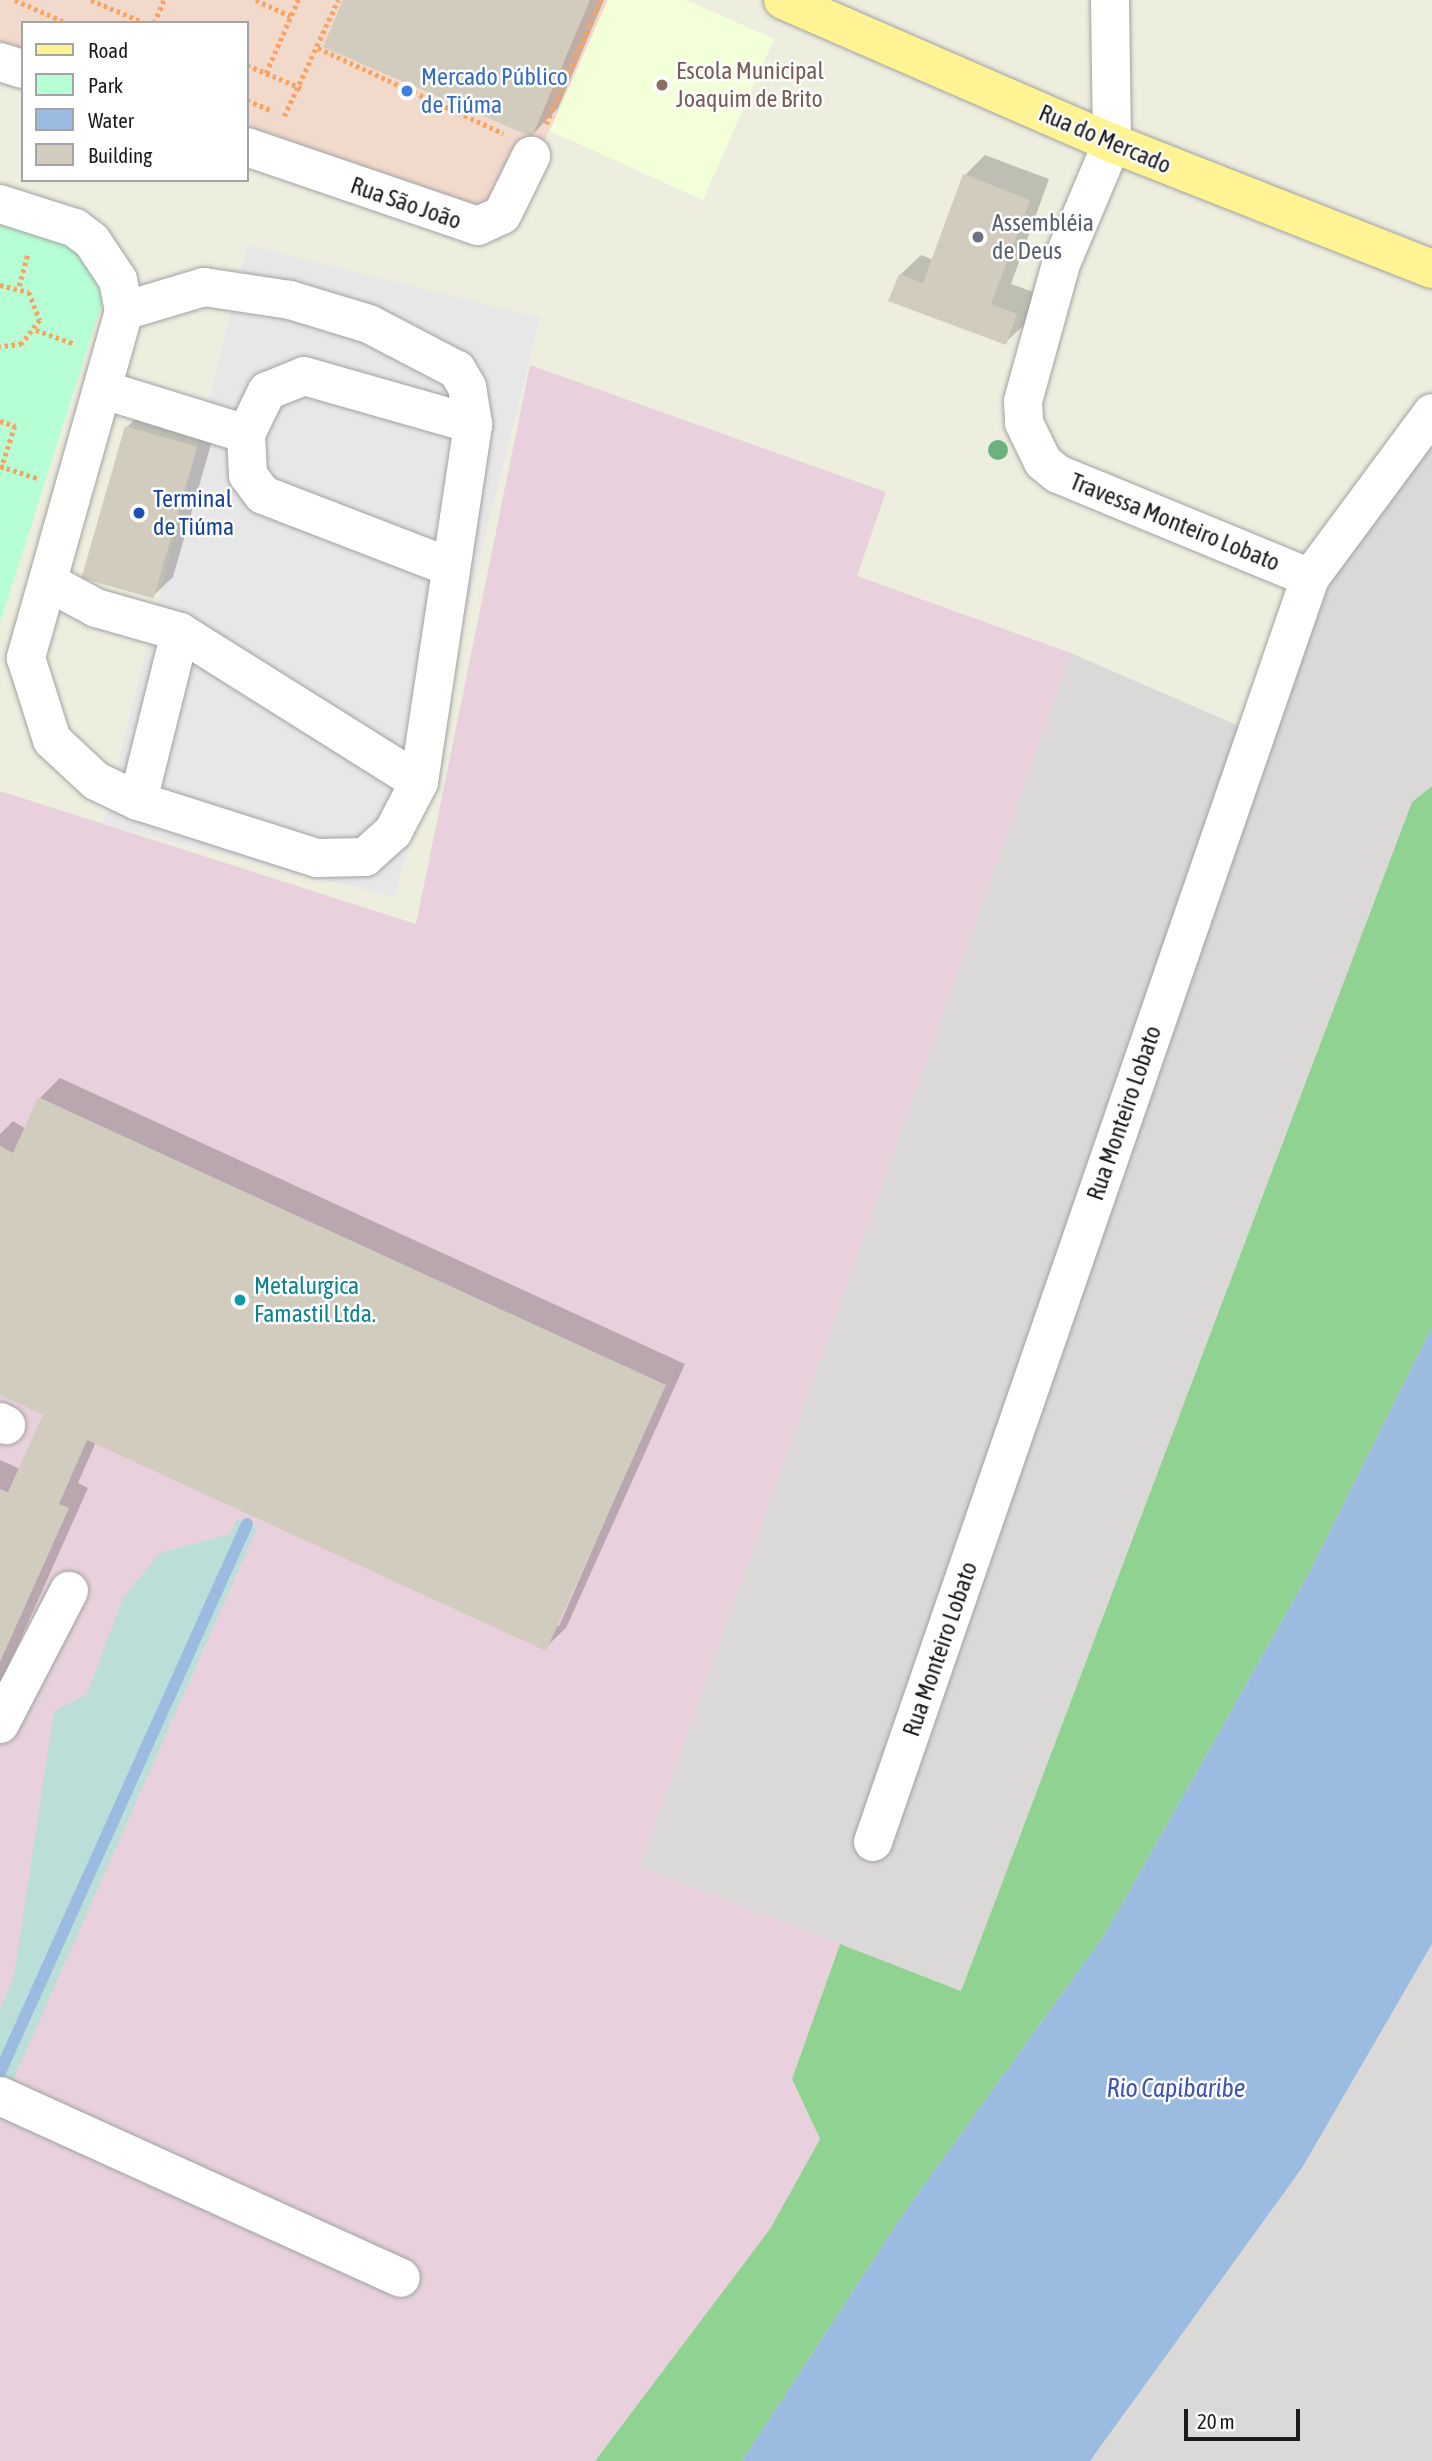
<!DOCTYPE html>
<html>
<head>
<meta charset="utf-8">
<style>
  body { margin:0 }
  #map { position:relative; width:1432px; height:2461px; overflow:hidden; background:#eeeedf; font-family:"Asap Condensed",sans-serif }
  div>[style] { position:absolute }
  .residential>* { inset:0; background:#dad9d8 }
  .commercial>* { inset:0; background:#f1d9cc }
  .industrial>* { inset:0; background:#e8d1dc }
  .education>* { inset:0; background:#f3ffd8 }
  .forest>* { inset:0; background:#90d291 }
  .wetland>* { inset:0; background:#bbded9 }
  .park>* { inset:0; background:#b6fed3 }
  .parking>* { inset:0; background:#e7e7e7; transform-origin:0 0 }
  .water>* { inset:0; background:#9bbbe1 }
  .shadow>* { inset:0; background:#0003 }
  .stream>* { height:12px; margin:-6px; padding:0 6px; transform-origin:6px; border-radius:6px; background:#9bbbe1 }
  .building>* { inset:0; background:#d1ccbd; transform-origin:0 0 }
  .path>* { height:4.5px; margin-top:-2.25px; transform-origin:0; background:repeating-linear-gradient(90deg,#ffa260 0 3.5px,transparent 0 7px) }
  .roads { filter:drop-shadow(0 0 2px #a2a2a2) drop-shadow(0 0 2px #a2a2a2) }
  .minor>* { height:38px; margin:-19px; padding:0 19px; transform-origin:19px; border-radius:19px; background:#fff }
  .major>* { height:38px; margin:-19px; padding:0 19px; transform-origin:19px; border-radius:19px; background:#fff394 }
  .trees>* { width:20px; height:20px; margin:-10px; border-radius:50%; background:#6cb281 }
  .dots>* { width:19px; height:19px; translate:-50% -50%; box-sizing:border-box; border:4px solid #fff; border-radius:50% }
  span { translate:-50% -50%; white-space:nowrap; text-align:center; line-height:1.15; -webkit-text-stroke:5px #fff; paint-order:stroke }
  .education-label { font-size:24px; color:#785e54 }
  .left { translate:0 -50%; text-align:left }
  .shop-label { font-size:24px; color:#366cbe }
  .street-label { font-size:24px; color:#1b1b1b }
  .worship-label { font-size:24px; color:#5b616d }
  .transit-label { font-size:24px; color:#164399 }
  .culture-label { font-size:24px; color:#0d838f }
  .water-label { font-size:26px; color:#4055b3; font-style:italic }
  .legend { position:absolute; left:21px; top:21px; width:228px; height:161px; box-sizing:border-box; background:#fff; border:2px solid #a4a4a4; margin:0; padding:9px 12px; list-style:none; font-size:21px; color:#1b1b1b }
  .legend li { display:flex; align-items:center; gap:14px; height:35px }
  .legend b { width:35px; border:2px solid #a4a4a4 }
  .scale { position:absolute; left:1184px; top:2409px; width:116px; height:32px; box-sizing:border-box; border:4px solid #1b1b1b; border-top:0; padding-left:9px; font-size:21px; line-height:24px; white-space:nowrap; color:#1b1b1b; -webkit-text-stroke:5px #fff; paint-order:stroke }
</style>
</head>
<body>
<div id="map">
  <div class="residential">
    <i style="clip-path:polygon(1432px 444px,1432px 786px,1412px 802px,961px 1991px,640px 1867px,1071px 653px,1271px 740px,1337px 565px)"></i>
    <i style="clip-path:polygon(1432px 1944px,1432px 2461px,1090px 2461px,1302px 2168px)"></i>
  </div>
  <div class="commercial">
    <i style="clip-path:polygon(0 0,608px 0,499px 242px,247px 141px,247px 23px,23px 23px,23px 51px,0 42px)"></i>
  </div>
  <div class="industrial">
    <i style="clip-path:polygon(530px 365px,886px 492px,857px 576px,1071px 653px,640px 1867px,840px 1944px,792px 2079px,820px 2139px,770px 2229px,595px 2461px,0 2461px,0 791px,416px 924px)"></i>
  </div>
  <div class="education">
    <i style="clip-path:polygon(608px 0,686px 0,774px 39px,703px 200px,550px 131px)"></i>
  </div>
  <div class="forest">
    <i style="clip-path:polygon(1432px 786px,1432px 1327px,1309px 1573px,1105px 1934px,906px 2210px,742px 2461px,595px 2461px,770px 2229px,820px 2139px,792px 2079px,840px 1944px,961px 1991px,1412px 802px)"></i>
  </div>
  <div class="wetland">
    <i style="clip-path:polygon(237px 1519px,257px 1528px,0 2110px,0 2010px,14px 1976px,54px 1711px,87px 1694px,123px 1598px,160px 1553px,230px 1534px)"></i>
  </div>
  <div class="park">
    <i style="clip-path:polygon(0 216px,53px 233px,88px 262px,103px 300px,0 623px)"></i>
  </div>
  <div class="parking">
    <i style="left:247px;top:245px;width:302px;height:597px;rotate:14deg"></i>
  </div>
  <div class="water">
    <i style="clip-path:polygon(1432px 1327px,1432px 1944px,1302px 2168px,1090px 2461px,742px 2461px,906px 2210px,1105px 1934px,1309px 1573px)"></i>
  </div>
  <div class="shadow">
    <i style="clip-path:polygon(345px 0,604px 0,558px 108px,532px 135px)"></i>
    <i style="clip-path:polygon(985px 155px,1049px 179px,1011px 284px,1036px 293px,1026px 323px,1005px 343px,900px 275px,921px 255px,934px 260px,965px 175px)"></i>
    <i style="clip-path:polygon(147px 407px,216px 427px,173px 577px,152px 597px,127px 427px)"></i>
    <i style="clip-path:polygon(evenodd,60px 1078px,685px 1364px,566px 1628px,545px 1648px,96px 1442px,78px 1483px,88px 1488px,0 1685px,0 1460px,20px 1469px,45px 1414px,0 1393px,0 1134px,13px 1121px,26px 1129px,40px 1098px,60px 1078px,668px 1376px,559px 1626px,555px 1626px,668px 1376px)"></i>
  </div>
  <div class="stream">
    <i style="left:0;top:2072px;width:601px;rotate:-65.74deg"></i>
  </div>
  <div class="building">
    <i style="clip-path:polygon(343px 0,590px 0,532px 137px,323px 47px)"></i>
    <i style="clip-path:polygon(963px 174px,1030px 200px,991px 304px,1017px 314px,1006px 345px,888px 301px,899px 274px,923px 283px)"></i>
    <i style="left:125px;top:426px;width:75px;height:158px;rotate:16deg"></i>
    <i style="clip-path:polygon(38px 1097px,666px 1385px,546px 1651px,87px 1440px,59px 1504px,69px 1508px,0 1662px,0 1489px,8px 1492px,43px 1415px,0 1395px,0 1146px,13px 1153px)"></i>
  </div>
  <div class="path">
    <i style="left:15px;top:0;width:57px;rotate:23.9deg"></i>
    <i style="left:91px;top:0;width:59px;rotate:23.1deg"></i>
    <i style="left:256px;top:0;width:38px;rotate:25deg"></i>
    <i style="left:154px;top:23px;width:25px;rotate:-67deg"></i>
    <i style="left:318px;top:48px;width:204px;rotate:24.7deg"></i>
    <i style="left:247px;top:65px;width:59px;rotate:23.1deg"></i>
    <i style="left:266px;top:73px;width:80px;rotate:-66.3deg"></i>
    <i style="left:247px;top:100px;width:28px;rotate:23deg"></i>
    <i style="left:284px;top:116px;width:128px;rotate:-65deg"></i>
    <i style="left:546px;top:124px;width:136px;rotate:-66.1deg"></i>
    <i style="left:0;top:285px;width:30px;rotate:14deg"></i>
    <i style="left:29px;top:292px;width:30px;rotate:69deg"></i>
    <i style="left:40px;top:320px;width:30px;rotate:127deg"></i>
    <i style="left:22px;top:344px;width:22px;rotate:172deg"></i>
    <i style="left:19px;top:286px;width:34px;rotate:-75deg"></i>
    <i style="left:36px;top:330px;width:41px;rotate:19.7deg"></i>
    <i style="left:0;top:421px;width:16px;rotate:18deg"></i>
    <i style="left:15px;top:426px;width:49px;rotate:107.7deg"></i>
    <i style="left:0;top:466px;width:39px;rotate:18deg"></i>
  </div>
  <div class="roads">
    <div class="minor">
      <i style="left:1110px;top:0;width:143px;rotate:89.2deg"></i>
      <i style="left:1112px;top:143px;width:131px;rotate:112.9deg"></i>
      <i style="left:1061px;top:264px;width:142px;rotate:105.5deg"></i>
      <i style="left:1023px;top:401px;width:22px;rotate:87deg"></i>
      <i style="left:1024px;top:423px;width:43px;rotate:64deg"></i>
      <i style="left:1043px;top:462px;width:19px;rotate:39deg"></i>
      <i style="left:1058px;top:474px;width:273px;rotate:22.4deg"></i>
      <i style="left:0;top:62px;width:24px;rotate:17deg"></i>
      <i style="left:247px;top:147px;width:244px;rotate:18.9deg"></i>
      <i style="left:478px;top:226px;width:26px;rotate:-25deg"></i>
      <i style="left:502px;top:215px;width:66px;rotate:-63.8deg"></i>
      <i style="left:0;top:204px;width:79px;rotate:17.7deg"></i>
      <i style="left:75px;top:228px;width:21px;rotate:37deg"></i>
      <i style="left:92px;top:241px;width:47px;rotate:56.3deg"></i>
      <i style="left:118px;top:280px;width:32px;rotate:79deg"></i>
      <i style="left:124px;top:311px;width:361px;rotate:105.8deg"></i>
      <i style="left:26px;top:658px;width:86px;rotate:72.4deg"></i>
      <i style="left:52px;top:740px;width:60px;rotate:43deg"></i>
      <i style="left:96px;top:781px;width:47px;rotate:25.5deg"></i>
      <i style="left:138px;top:801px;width:188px;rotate:17.7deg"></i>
      <i style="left:317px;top:858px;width:48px;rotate:-1.2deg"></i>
      <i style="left:365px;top:857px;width:38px;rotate:-42deg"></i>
      <i style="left:393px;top:832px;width:56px;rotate:-62.5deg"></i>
      <i style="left:419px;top:782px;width:362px;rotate:-81.4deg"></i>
      <i style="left:473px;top:424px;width:37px;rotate:-99deg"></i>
      <i style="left:467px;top:387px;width:20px;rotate:-120deg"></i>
      <i style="left:457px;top:370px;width:99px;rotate:-152.4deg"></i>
      <i style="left:369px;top:324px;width:83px;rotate:-163.1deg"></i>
      <i style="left:290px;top:300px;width:87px;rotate:-171.4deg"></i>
      <i style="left:204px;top:287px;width:84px;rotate:163.3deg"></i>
      <i style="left:104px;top:390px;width:149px;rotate:17.2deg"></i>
      <i style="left:450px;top:567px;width:200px;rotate:-158.9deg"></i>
      <i style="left:263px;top:495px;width:25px;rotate:-127deg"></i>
      <i style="left:248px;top:475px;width:41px;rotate:-92.8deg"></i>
      <i style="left:246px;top:434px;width:48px;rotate:-64deg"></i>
      <i style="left:267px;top:391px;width:40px;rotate:-22deg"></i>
      <i style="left:304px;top:376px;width:176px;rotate:15.9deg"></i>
      <i style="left:48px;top:582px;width:55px;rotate:28.4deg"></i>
      <i style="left:96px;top:608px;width:87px;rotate:15.9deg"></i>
      <i style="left:180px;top:632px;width:282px;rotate:32.1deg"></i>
      <i style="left:138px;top:801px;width:174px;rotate:-76deg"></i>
      <i style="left:0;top:1422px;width:7px;rotate:27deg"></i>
      <i style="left:0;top:1724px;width:150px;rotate:-62.6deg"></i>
      <i style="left:873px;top:1842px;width:1337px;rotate:-70.93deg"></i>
      <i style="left:1310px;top:578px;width:205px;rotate:-53.5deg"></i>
      <i style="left:0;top:2096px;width:440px;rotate:24.4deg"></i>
    </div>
    <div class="major">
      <i style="left:783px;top:0;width:359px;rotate:23.5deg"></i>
      <i style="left:1112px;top:143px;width:344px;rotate:21.5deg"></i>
    </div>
  </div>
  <div class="trees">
    <i style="left:998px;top:450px"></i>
  </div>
  <div class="dots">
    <i style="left:662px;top:85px;background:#8d6e63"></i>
    <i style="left:407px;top:91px;background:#3f7fe0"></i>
    <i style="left:978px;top:237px;background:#6b7280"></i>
    <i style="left:139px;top:513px;background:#1a4fb4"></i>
    <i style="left:240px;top:1300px;background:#0f9aa8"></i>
  </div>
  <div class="education-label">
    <span class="left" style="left:676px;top:85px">Escola Municipal<br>Joaquim de Brito</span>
  </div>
  <div class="shop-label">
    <span class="left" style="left:421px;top:91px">Mercado Público<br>de Tiúma</span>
  </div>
  <div class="street-label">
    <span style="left:1105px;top:139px;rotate:23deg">Rua do Mercado</span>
    <span style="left:406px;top:203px;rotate:19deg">Rua São João</span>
    <span style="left:1175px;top:522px;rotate:22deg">Travessa Monteiro Lobato</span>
    <span style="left:1124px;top:1113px;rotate:-71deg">Rua Monteiro Lobato</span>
    <span style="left:940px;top:1649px;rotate:-71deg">Rua Monteiro Lobato</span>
  </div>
  <div class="worship-label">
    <span class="left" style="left:992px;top:237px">Assembléia<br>de Deus</span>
  </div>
  <div class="transit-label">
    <span class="left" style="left:153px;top:513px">Terminal<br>de Tiúma</span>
  </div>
  <div class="culture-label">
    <span class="left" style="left:254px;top:1300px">Metalurgica<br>Famastil Ltda.</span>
  </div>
  <div class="water-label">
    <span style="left:1176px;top:2089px">Rio Capibaribe</span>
  </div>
  <ul class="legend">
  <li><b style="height:9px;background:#fff394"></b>Road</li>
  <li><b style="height:19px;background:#b6fed3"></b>Park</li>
  <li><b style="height:19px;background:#9bbbe1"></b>Water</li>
  <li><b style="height:19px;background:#d1ccbd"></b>Building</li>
  </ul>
  <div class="scale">20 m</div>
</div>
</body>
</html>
